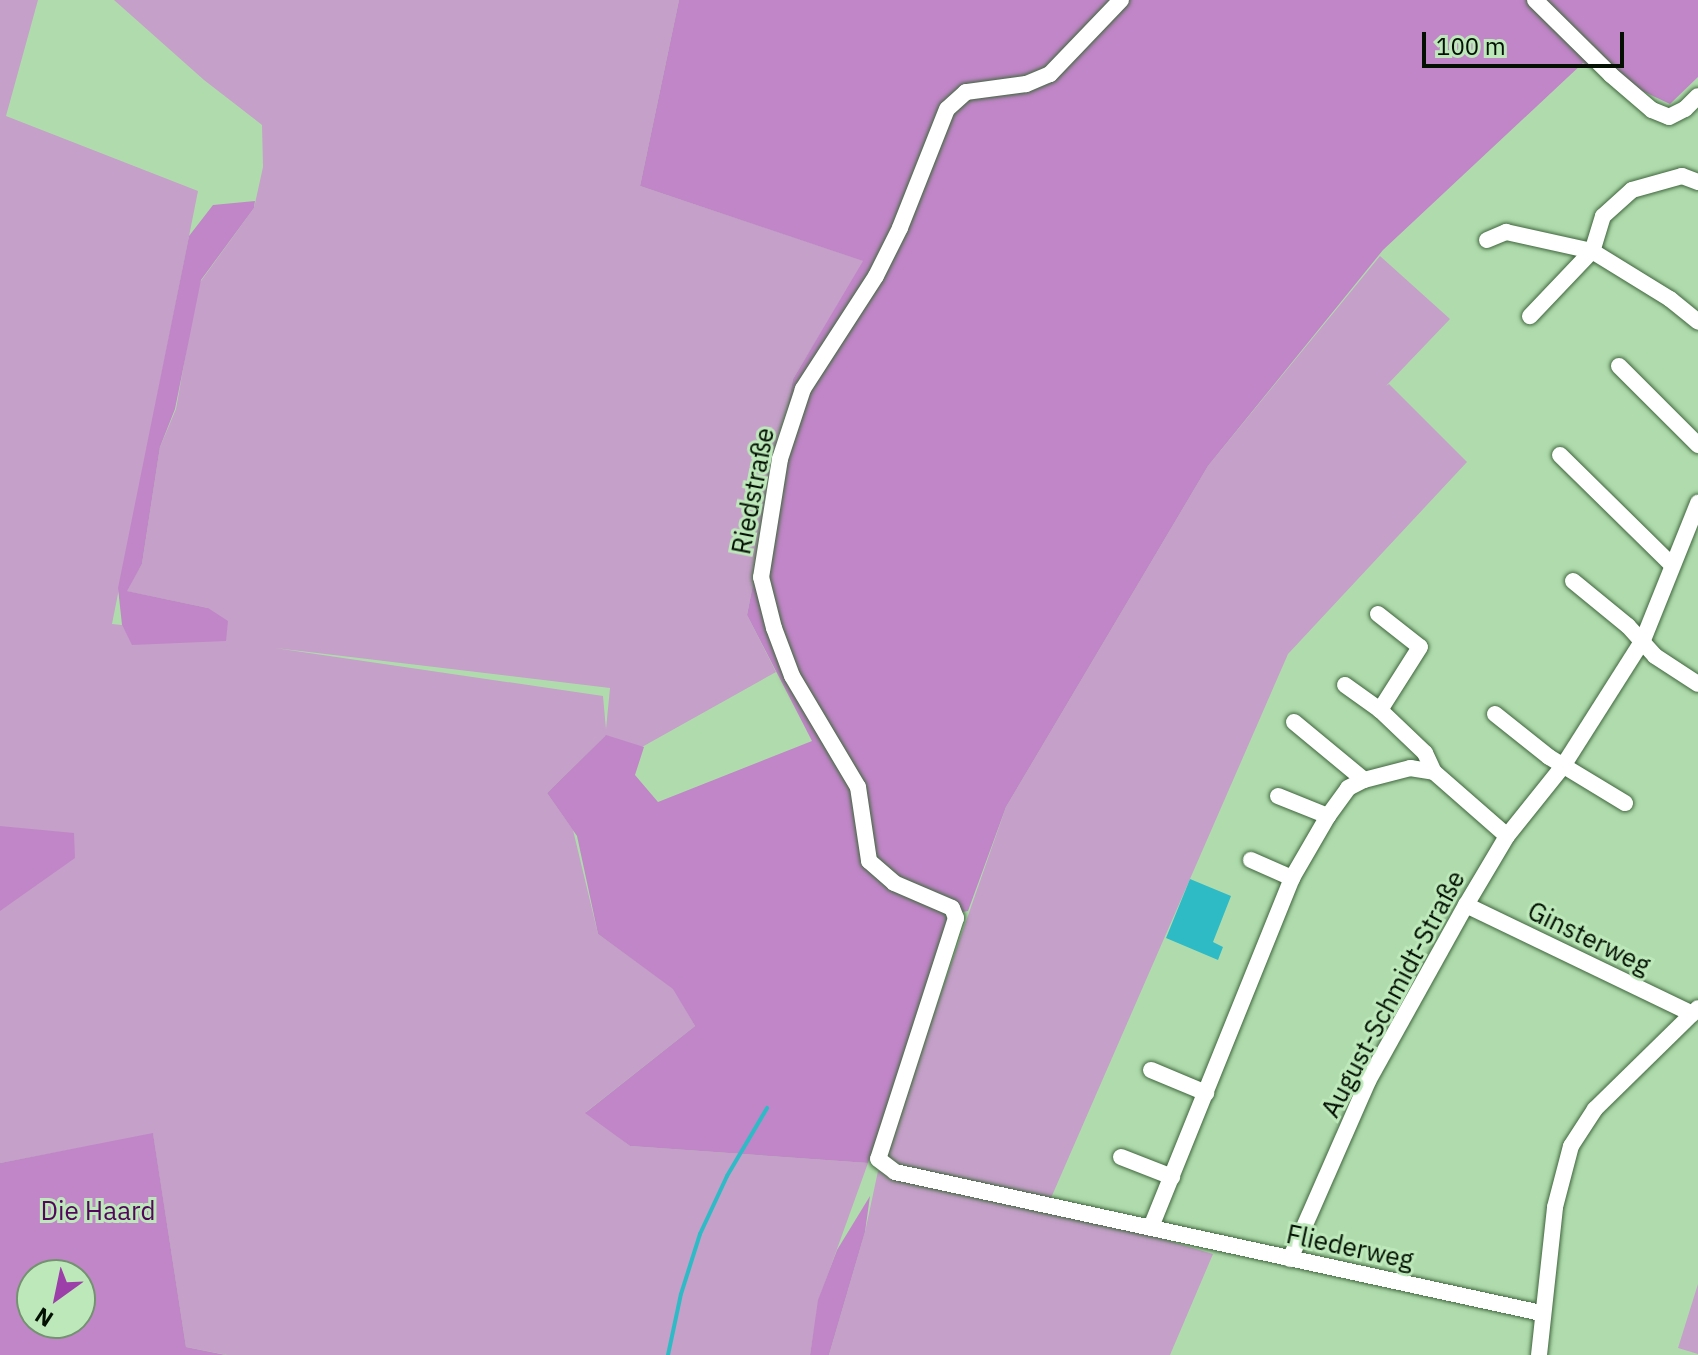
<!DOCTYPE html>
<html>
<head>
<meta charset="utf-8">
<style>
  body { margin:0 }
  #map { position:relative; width:1698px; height:1355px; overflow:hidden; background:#b0dcad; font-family:"IBM Plex Sans",sans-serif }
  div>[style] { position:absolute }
  .green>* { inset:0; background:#c5a0c9 }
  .forest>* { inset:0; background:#c186c8 }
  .water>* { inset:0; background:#2ebbc6 }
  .stream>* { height:4px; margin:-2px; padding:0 2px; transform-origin:2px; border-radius:2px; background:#2ebbc6 }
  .roads { filter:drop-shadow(0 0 2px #3f663d) drop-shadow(0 0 2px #3f663d) }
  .street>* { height:16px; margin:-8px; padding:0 8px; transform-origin:8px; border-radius:8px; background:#fff }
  span { translate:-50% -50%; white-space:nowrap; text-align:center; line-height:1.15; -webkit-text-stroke:6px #bde9ba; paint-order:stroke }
  .street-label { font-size:26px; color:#031002 }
  .park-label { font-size:26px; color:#53065c }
  .north { position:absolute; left:16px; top:1259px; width:80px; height:80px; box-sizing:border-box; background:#bde9ba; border:2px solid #739270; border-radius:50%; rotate:213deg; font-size:22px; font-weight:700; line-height:32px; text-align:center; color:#031002 }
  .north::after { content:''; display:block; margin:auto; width:28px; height:36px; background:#9d3fa9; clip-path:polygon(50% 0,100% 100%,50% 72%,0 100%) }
  .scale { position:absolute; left:1422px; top:32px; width:202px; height:36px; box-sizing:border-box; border:4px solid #031002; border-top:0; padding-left:10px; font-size:24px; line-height:28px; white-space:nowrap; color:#031002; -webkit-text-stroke:6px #bde9ba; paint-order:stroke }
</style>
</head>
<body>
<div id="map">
  <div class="green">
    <i style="clip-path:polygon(evenodd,0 0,38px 0,6px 116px,198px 191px,112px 624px,122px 625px,133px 645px,208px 608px,126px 591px,142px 564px,160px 447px,176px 409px,198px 285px,254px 208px,263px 167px,262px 125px,204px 80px,114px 0,679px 0,640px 186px,864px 261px,793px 379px,747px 615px,776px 672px,642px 747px,605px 736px,547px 793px,573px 830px,598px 934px,674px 989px,695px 1026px,586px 1112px,630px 1146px,868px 1163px,819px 1299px,810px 1355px,227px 1355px,186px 1347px,153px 1134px,0 1163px,0 0,275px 648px,610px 688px,606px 729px,603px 696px,275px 648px)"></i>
    <i style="clip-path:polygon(1380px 256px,1450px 319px,1386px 386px,1389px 384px,1467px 462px,1288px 654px,1051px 1198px,898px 1168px,889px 1162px,886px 1150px,1006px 807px,1208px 466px)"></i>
    <i style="clip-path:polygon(878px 1171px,1098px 1220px,1213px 1254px,1170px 1355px,829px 1355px,865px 1232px)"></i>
    <i style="clip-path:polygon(1698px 1284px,1698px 1354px,1678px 1348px)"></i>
  </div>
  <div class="forest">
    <i style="clip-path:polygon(679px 0,1698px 0,1698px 77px,1670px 104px,1583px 63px,1383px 250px,1208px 466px,1006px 807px,968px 911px,957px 913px,868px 1163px,630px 1146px,585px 1113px,695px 1026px,673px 989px,598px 934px,577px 836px,547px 793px,606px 735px,644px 747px,635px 775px,658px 802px,812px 741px,747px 615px,793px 379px,863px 261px,640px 186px)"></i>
    <i style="clip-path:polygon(255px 201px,254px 208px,201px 280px,175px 409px,160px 447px,142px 564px,127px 591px,208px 608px,228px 621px,226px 641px,132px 645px,122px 625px,118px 588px,189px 236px,213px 205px)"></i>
    <i style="clip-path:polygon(0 826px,74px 833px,75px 858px,0 911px)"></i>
    <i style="clip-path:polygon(evenodd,153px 1133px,186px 1347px,226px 1355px,0 1355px,0 1163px,153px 1133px,32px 1275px,80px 1275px,80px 1323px,32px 1323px,32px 1275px)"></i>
    <i style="clip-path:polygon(870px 1196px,865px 1232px,829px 1355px,810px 1355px,818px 1300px,837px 1250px)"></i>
  </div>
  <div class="water">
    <i style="clip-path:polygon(1190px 879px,1231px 896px,1213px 942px,1223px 947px,1218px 960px,1166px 938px)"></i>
  </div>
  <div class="stream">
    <i style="left:668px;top:1355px;width:62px;rotate:-78deg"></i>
    <i style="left:681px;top:1294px;width:63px;rotate:-72.4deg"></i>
    <i style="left:700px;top:1234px;width:64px;rotate:-65deg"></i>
    <i style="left:727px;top:1176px;width:79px;rotate:-59.5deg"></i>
  </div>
  <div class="roads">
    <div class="street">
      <i style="left:1121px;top:0;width:103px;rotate:133.8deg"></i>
      <i style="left:1050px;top:74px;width:26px;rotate:157deg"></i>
      <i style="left:1026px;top:84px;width:61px;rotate:172.4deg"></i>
      <i style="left:966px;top:92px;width:25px;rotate:138deg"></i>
      <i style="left:947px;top:109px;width:128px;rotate:111.6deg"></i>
      <i style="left:900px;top:228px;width:54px;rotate:116.6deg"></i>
      <i style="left:876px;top:276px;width:135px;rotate:122.9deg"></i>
      <i style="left:803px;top:389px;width:74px;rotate:108.2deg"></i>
      <i style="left:780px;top:459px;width:120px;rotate:99.1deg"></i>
      <i style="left:761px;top:577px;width:53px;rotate:75.7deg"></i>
      <i style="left:774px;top:628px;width:51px;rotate:69.4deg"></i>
      <i style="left:792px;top:676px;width:129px;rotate:59.3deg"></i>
      <i style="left:858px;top:787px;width:75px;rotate:81.5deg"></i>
      <i style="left:869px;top:861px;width:33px;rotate:41deg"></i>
      <i style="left:894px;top:883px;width:63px;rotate:23.3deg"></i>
      <i style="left:952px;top:908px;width:11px;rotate:68deg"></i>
      <i style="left:956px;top:918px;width:253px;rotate:107.9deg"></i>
      <i style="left:878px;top:1159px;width:21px;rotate:37deg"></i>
      <i style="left:895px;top:1172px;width:661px;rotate:12.31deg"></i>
      <i style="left:1535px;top:0;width:107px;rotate:44.6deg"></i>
      <i style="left:1611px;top:75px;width:54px;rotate:40.5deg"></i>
      <i style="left:1652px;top:110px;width:18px;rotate:22deg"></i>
      <i style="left:1669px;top:117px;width:18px;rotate:-27deg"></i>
      <i style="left:1685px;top:109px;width:18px;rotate:-45deg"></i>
      <i style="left:1698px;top:182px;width:17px;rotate:-159deg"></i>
      <i style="left:1682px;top:176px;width:52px;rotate:164.4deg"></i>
      <i style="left:1632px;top:190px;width:39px;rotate:138deg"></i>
      <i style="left:1603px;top:216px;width:37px;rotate:107deg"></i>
      <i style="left:1592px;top:251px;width:92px;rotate:31.6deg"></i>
      <i style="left:1670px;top:299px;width:36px;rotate:39deg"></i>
      <i style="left:1487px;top:240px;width:21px;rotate:-23deg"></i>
      <i style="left:1506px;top:232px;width:88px;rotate:12.5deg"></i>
      <i style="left:1592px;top:251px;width:90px;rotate:133.6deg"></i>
      <i style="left:1619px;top:366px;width:112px;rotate:45deg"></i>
      <i style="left:1560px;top:455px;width:156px;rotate:44.5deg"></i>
      <i style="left:1573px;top:581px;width:71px;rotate:39.3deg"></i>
      <i style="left:1628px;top:626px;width:40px;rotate:48deg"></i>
      <i style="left:1655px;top:656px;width:51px;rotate:33.1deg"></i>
      <i style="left:1378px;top:614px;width:53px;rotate:38.2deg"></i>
      <i style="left:1420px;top:647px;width:75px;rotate:122.4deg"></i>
      <i style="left:1380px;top:710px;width:62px;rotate:43.7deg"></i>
      <i style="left:1425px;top:753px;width:21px;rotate:65deg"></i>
      <i style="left:1434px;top:772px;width:97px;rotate:41.2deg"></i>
      <i style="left:1345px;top:685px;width:43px;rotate:35.5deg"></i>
      <i style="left:1495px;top:714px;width:69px;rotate:38.5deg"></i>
      <i style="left:1549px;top:757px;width:89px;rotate:31.2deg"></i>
      <i style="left:1294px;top:722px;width:91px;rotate:39.6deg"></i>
      <i style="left:1278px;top:796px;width:54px;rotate:21.8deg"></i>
      <i style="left:1251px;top:860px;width:45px;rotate:23.7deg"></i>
      <i style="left:1466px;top:905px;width:251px;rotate:25.7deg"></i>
      <i style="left:1151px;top:1070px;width:60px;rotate:22.7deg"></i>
      <i style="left:1121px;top:1157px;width:55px;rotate:21.4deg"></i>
      <i style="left:1151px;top:1227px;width:376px;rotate:-68deg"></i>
      <i style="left:1292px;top:878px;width:72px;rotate:-59.9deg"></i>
      <i style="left:1328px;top:816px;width:34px;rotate:-54deg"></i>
      <i style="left:1348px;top:788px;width:18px;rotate:-27deg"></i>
      <i style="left:1364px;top:780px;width:48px;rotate:-14.6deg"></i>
      <i style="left:1410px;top:768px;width:24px;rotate:9deg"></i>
      <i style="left:1290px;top:1259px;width:194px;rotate:-66.3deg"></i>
      <i style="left:1368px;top:1081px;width:201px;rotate:-60.9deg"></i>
      <i style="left:1466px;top:905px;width:80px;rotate:-59.3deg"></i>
      <i style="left:1507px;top:836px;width:90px;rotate:-51.3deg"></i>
      <i style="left:1563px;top:766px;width:149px;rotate:-57.6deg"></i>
      <i style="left:1643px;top:640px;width:148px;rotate:-68.1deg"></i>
      <i style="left:1539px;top:1355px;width:149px;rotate:-83.8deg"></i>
      <i style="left:1555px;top:1207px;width:63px;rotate:-75.3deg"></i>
      <i style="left:1571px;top:1146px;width:44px;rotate:-57deg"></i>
      <i style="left:1595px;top:1109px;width:144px;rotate:-44.4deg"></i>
    </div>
  </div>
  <div class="street-label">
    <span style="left:753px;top:491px;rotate:-79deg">Riedstraße</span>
    <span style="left:1589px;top:938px;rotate:26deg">Ginsterweg</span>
    <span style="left:1393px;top:994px;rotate:-62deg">August-Schmidt-Straße</span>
    <span style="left:1350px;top:1247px;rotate:12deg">Fliederweg</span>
  </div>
  <div class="park-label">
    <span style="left:98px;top:1211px">Die Haard</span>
  </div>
  <div class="north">N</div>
  <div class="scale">100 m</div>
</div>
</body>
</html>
